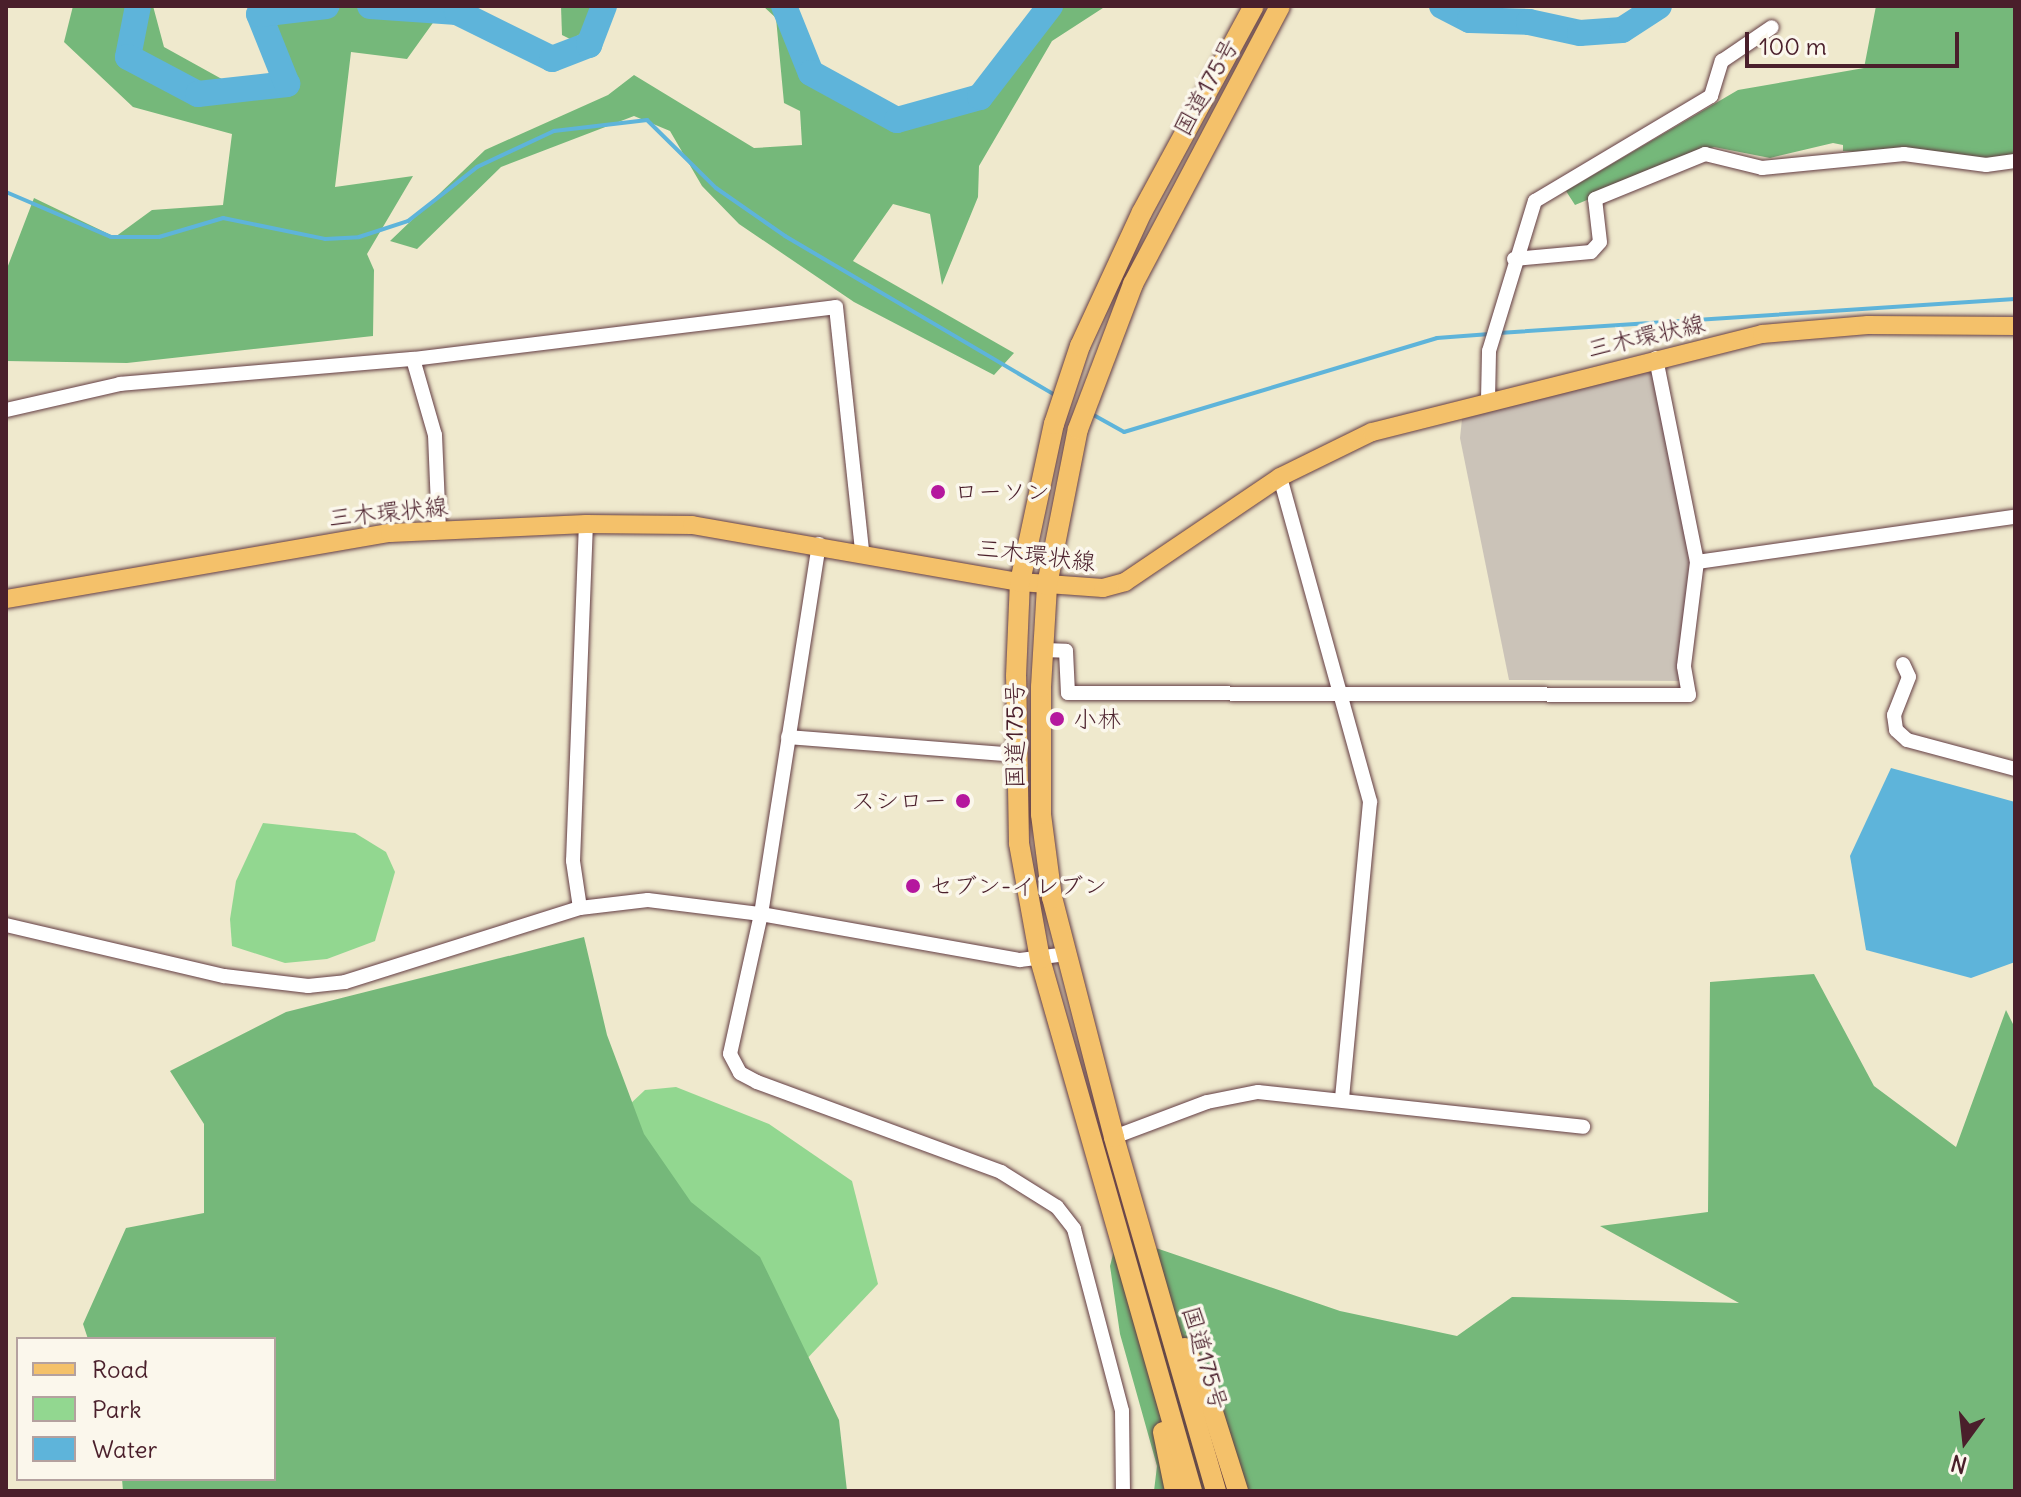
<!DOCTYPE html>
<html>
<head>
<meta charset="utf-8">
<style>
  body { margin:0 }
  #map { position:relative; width:2021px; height:1497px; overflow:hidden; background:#efe9cd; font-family:Delius,"Klee One",sans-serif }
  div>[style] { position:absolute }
  .industrial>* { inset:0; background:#cbc3b8 }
  .green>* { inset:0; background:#92d790 }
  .forest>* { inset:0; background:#75b87a }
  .water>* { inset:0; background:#5eb4da }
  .stream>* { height:4px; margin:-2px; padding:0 2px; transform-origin:2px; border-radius:2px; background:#5eb4da }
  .river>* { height:26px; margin:-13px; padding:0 13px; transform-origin:13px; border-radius:13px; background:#5eb4da }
  .roads { filter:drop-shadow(0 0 2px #633d43) drop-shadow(0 0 2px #633d43) }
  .minor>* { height:14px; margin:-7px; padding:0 7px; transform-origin:7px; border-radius:7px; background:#fff }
  .major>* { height:18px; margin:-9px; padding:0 9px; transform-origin:9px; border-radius:9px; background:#f4c16a }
  .highway>* { height:20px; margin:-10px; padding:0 10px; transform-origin:10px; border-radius:10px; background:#f4c16a }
  .dots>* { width:22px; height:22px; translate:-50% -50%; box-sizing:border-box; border:4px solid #fbf7ec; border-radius:50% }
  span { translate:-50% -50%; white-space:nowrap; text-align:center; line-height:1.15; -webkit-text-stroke:7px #fbf7ec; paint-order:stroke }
  .street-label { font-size:24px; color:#4a1f2b }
  .poi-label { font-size:24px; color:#4a1f2b }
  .left { translate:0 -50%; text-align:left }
  .right { translate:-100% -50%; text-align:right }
  .frame { position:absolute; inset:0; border:8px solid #4a1f2b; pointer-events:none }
  .legend { position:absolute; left:16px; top:1337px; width:260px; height:144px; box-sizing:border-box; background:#fbf7ec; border:2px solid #b4a19f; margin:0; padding:10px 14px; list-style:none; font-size:24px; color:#4a1f2b }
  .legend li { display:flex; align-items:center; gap:16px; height:40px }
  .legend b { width:40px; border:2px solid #b4a19f }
  .north { position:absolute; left:1925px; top:1401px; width:80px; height:80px; -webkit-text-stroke:6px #fbf7ec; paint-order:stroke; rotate:195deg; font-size:22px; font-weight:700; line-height:32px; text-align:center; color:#4a1f2b }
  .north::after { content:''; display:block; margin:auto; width:28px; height:36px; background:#4a1f2b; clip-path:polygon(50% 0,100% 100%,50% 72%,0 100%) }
  .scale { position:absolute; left:1745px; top:32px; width:214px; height:36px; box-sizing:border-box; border:4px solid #4a1f2b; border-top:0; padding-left:10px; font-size:24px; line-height:28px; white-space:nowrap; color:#4a1f2b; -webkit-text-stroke:6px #fbf7ec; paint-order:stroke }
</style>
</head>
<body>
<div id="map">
  <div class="industrial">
    <i style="clip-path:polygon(1651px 370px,1692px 545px,1684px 681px,1509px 680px,1460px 438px,1462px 419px)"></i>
  </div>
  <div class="green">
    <i style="clip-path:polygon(263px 823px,355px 833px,386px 852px,395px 872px,375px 941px,327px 959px,285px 963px,232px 946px,230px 919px,236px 881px)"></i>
    <i style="clip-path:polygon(676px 1087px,769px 1124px,852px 1181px,878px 1284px,722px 1448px,610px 1123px,645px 1090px)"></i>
  </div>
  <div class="forest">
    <i style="clip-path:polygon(73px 6px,153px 6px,164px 47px,229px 83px,296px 78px,265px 17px,278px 6px,445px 6px,407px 59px,351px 52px,335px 187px,413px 176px,367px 254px,374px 270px,373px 336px,127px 363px,6px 361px,6px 271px,34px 198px,115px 237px,152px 210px,223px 205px,232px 134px,133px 107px,64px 42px)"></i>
    <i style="clip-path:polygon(561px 6px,592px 6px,581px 33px,572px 40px,562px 35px)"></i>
    <i style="clip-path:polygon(763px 6px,794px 6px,800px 63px,830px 92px,880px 121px,991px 93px,1020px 64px,1035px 6px,1106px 6px,1052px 41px,979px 166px,978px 197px,942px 285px,930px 214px,893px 204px,853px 261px,1014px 353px,994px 375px,854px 302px,739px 224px,702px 186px,670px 131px,634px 116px,501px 167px,417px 249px,390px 241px,485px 150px,608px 95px,634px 75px,754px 148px,802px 145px,800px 111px,784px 103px,776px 18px)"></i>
    <i style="clip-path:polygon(1876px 6px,2015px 6px,2015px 157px,1984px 161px,1843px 151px,1843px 145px,1833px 143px,1770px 158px,1714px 147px,1575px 205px,1566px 191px,1738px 90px,1864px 68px)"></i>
    <i style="clip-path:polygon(584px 937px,607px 1035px,644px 1134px,691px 1202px,760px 1257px,839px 1420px,847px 1491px,123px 1491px,122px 1479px,274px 1479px,274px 1339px,88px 1339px,83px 1324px,126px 1228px,204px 1213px,204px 1124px,170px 1071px,286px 1012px)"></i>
    <i style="clip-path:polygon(1814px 974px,1874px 1086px,1956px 1147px,2006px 1010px,2015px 1028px,2015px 1491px,1154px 1491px,1157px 1466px,1120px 1334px,1110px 1266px,1118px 1235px,1340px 1311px,1457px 1336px,1512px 1297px,1739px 1303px,1600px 1226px,1708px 1212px,1710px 982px)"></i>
  </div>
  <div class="water">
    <i style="clip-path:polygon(1891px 768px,2015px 802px,2015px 962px,1971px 978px,1866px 950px,1850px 856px)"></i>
  </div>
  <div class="stream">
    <i style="left:6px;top:192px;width:114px;rotate:23.2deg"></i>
    <i style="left:111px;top:237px;width:48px"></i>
    <i style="left:159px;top:237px;width:67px;rotate:-16.5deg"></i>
    <i style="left:223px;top:218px;width:104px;rotate:11.6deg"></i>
    <i style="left:325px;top:239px;width:34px;rotate:-3deg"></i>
    <i style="left:359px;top:237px;width:52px;rotate:-18.1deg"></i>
    <i style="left:408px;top:221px;width:88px;rotate:-38deg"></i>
    <i style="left:477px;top:167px;width:85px;rotate:-25.1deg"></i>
    <i style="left:554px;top:131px;width:94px;rotate:-6.7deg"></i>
    <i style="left:647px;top:120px;width:97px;rotate:44.6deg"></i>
    <i style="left:716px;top:188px;width:84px;rotate:34.8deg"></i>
    <i style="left:785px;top:236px;width:316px;rotate:30.5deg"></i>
    <i style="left:1499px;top:333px;width:517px;rotate:-3.77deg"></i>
    <i style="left:1090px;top:413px;width:39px;rotate:29deg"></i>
    <i style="left:1124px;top:432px;width:327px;rotate:-16.7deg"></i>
    <i style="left:1437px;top:338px;width:53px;rotate:-4.3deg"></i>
  </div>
  <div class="river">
    <i style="left:138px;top:6px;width:52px;rotate:101.1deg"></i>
    <i style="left:128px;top:57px;width:79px;rotate:27.9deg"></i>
    <i style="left:198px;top:94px;width:90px;rotate:-6.4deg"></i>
    <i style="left:287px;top:84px;width:75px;rotate:-111.8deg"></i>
    <i style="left:259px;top:14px;width:68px;rotate:-6.7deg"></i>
    <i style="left:370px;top:6px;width:87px;rotate:3.9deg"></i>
    <i style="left:457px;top:12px;width:106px;rotate:26.3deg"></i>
    <i style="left:552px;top:59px;width:40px;rotate:-21deg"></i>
    <i style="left:589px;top:45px;width:42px;rotate:-69deg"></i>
    <i style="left:784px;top:6px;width:72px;rotate:68.1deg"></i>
    <i style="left:811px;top:73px;width:98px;rotate:28.7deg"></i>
    <i style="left:897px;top:120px;width:86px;rotate:-15.5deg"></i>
    <i style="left:980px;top:97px;width:115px;rotate:-52.4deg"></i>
    <i style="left:1442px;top:6px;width:31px;rotate:27deg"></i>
    <i style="left:1470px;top:20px;width:59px;rotate:1.9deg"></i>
    <i style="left:1529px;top:22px;width:52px;rotate:12.2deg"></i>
    <i style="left:1580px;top:33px;width:42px;rotate:-4.1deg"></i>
    <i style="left:1622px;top:30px;width:44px;rotate:-33deg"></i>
  </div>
  <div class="roads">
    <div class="minor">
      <i style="left:1514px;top:259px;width:77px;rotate:-5.2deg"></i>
      <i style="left:1591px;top:252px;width:13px;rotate:-48deg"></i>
      <i style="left:1600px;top:242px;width:43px;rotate:-96.6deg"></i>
      <i style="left:1595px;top:199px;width:119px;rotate:-22.2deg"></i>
      <i style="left:1705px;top:154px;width:59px;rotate:13.8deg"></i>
      <i style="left:1762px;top:168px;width:143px;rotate:-5.6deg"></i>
      <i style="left:1904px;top:154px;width:83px;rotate:7.6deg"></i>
      <i style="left:1986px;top:165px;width:29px;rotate:-8deg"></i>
      <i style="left:413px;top:359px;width:79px;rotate:73.9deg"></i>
      <i style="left:435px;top:435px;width:94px;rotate:87.6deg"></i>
      <i style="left:1488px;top:400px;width:49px;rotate:-88.8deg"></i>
      <i style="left:1489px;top:351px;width:157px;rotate:-73deg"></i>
      <i style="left:1535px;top:201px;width:205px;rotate:-30.8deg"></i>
      <i style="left:1711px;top:96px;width:37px;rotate:-73deg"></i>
      <i style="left:1722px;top:61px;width:60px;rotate:-34.2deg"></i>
      <i style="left:6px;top:410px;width:117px;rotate:-12.8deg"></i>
      <i style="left:120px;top:384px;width:294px;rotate:-4.9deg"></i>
      <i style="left:413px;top:359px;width:426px;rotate:-7deg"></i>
      <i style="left:836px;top:307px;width:246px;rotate:83.9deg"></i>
      <i style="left:1280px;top:477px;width:337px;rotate:74.5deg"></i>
      <i style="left:1370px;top:802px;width:297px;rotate:95.4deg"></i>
      <i style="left:819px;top:544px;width:375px;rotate:98.9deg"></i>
      <i style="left:761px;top:914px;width:143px;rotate:102.5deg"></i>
      <i style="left:730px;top:1054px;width:21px;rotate:62deg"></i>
      <i style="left:740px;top:1073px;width:19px;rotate:28deg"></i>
      <i style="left:757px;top:1082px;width:260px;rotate:20.2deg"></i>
      <i style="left:1001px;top:1172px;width:66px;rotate:32deg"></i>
      <i style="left:1057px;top:1207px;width:28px;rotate:52deg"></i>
      <i style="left:1074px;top:1229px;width:188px;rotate:75.2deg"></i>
      <i style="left:1122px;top:1411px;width:80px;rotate:89.3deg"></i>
      <i style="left:1697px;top:562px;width:321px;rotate:-8.1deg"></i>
      <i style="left:1043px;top:650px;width:23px;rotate:2deg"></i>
      <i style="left:1066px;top:651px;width:42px;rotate:87.3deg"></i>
      <i style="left:1068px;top:693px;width:621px;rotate:0.18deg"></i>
      <i style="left:1689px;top:695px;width:29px;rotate:-100deg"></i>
      <i style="left:1684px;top:666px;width:105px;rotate:-82.9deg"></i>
      <i style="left:1697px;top:562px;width:208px;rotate:-101.4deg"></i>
      <i style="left:1903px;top:664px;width:14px;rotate:65deg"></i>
      <i style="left:1909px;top:677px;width:41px;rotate:111.5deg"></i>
      <i style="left:1894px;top:715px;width:15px;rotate:82deg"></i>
      <i style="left:1896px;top:730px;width:15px;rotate:42deg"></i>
      <i style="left:1907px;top:740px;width:112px;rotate:15deg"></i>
      <i style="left:788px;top:737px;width:229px;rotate:4.5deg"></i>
      <i style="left:580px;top:908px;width:48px;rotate:-98.5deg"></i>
      <i style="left:573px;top:861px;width:337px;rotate:-87.8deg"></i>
      <i style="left:6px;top:925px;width:224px;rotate:13.2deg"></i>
      <i style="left:224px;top:976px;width:85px;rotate:6.8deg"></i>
      <i style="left:308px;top:986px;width:37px;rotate:-6deg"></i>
      <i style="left:345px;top:982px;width:246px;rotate:-17.5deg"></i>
      <i style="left:580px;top:908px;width:68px;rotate:-6.7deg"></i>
      <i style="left:648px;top:900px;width:114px;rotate:7.1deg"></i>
      <i style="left:761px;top:914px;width:263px;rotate:10.1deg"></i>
      <i style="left:1020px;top:960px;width:46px;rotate:-7.4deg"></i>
      <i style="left:1114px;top:1137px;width:99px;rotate:-20.6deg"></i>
      <i style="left:1207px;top:1102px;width:52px;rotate:-11.1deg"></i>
      <i style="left:1258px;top:1092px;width:327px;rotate:6.1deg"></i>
    </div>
    <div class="major">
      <i style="left:6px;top:599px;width:390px;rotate:-9.8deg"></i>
      <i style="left:390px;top:533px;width:196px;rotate:-2.6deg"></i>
      <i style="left:586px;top:524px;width:106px;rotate:0.5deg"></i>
      <i style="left:692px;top:525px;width:333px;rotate:9.9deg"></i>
      <i style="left:1020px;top:582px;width:83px;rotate:4.1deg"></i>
      <i style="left:1103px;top:588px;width:23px;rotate:-15deg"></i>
      <i style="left:1125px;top:582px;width:187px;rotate:-34.1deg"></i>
      <i style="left:1280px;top:477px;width:102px;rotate:-26.1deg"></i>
      <i style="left:1372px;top:432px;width:402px;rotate:-14.1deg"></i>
      <i style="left:1762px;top:334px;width:106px;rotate:-4.9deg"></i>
      <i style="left:1868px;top:325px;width:147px;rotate:0.4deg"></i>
    </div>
    <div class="highway">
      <i style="left:1185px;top:1348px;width:47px;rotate:63.4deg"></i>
      <i style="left:1206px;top:1390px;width:106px;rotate:72.4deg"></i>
      <i style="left:1163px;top:1432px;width:60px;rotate:78.5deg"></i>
      <i style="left:1192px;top:1491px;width:553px;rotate:-105.95deg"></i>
      <i style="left:1040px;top:959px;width:118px;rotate:-100.3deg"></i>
      <i style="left:1019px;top:843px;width:167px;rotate:-91deg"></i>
      <i style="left:1016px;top:676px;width:94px;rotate:-87.6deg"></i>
      <i style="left:1020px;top:582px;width:162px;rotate:-77.9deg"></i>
      <i style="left:1054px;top:424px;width:82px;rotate:-71.6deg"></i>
      <i style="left:1080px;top:346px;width:148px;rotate:-65.2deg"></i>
      <i style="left:1142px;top:212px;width:234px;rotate:-61.5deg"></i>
      <i style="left:1216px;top:1491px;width:368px;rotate:-106.1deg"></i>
      <i style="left:1114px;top:1137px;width:247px;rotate:-104.5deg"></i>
      <i style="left:1052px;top:898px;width:85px;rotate:-97.5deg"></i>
      <i style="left:1041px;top:814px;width:127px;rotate:-90deg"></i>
      <i style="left:1041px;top:687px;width:102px;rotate:-86.6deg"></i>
      <i style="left:1047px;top:585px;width:159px;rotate:-78.8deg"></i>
      <i style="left:1078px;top:429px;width:155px;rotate:-69.2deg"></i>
      <i style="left:1133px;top:284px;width:314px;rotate:-62.1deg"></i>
    </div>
  </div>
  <div class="dots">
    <i style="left:938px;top:492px;background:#b5179e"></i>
    <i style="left:1057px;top:719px;background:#b5179e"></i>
    <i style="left:963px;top:801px;background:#b5179e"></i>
    <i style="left:913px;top:886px;background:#b5179e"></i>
  </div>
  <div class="street-label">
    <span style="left:1206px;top:87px;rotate:-61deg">国道175号</span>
    <span style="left:1646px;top:336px;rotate:-13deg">三木環状線</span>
    <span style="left:388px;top:512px;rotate:-6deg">三木環状線</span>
    <span style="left:1036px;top:555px;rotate:7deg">三木環状線</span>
    <span style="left:1015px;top:735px;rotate:-90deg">国道175号</span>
    <span style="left:1205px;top:1358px;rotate:74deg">国道175号</span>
  </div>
  <div class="poi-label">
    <span class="left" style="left:954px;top:492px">ローソン</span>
    <span class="left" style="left:1073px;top:719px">小林</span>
    <span class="right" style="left:947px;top:801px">スシロー</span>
    <span class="left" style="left:929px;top:886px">セブン-イレブン</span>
  </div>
  <div class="frame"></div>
  <ul class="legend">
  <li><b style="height:10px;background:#f4c16a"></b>Road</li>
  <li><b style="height:22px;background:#92d790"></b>Park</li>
  <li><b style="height:22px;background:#5eb4da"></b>Water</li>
  </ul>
  <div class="north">N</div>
  <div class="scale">100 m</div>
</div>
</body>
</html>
